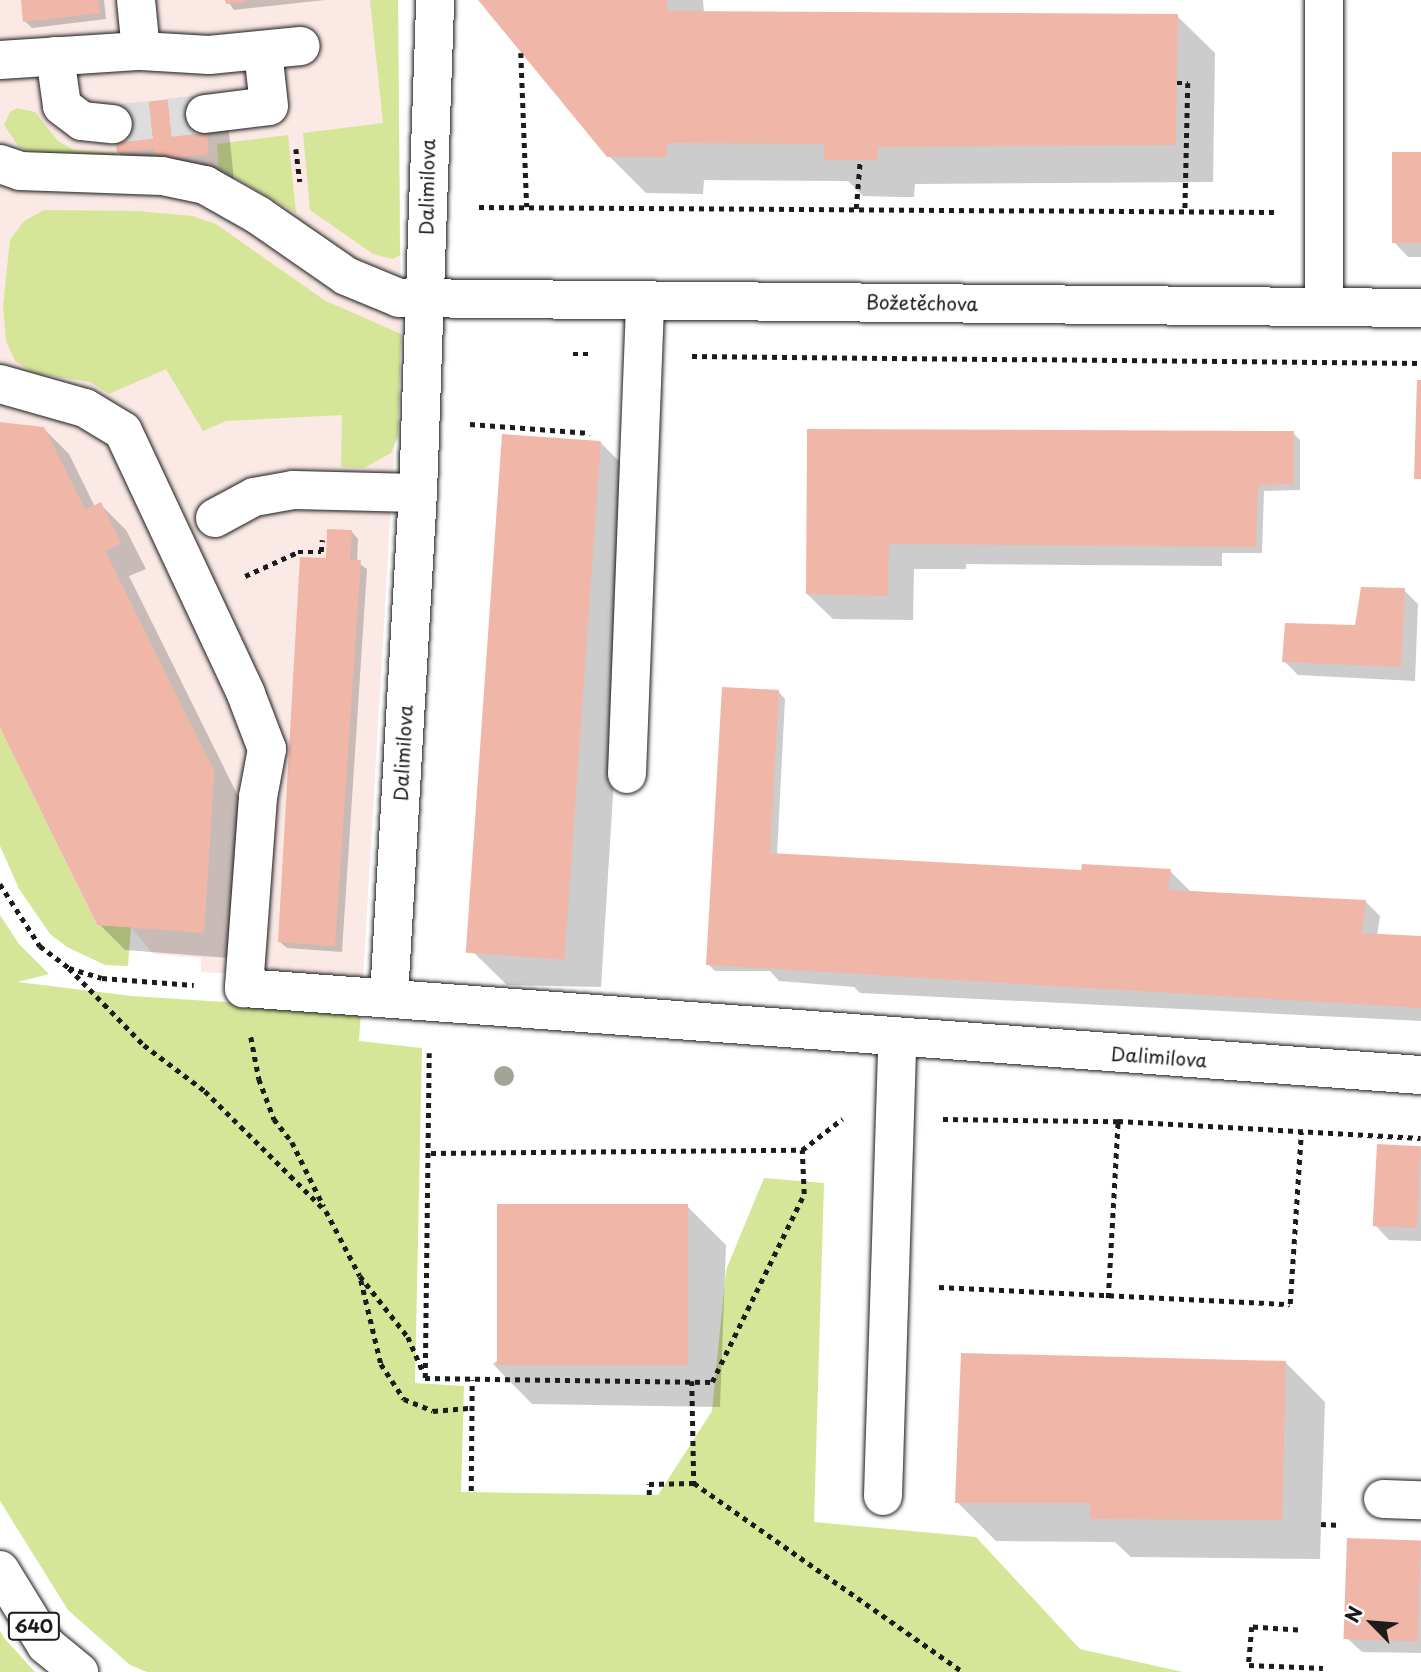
<!DOCTYPE html>
<html>
<head>
<meta charset="utf-8">
<style>
  body { margin:0 }
  #map { position:relative; width:1421px; height:1672px; overflow:hidden; background:#fff; font-family:"Playpen Sans",sans-serif }
  div>[style] { position:absolute }
  .built>* { inset:0; background:#fae9e5 }
  .green>* { inset:0; background:#d5e699 }
  .shadow>* { inset:0; background:#0003 }
  .building>* { inset:0; background:#f0b7a8; transform-origin:0 0 }
  .minor-tunnel>* { height:38px; margin-top:-19px; transform-origin:0; background:repeating-linear-gradient(90deg,#ddd 0 38px,transparent 0 57px) }
  .path>* { height:4.5px; margin-top:-2.25px; transform-origin:0; background:repeating-linear-gradient(90deg,#1c1c1c 0 5px,transparent 0 10px) }
  .roads { filter:drop-shadow(0 0 2px #1c1c1c) drop-shadow(0 0 2px #1c1c1c) }
  .minor>* { height:38px; margin:-19px; padding:0 19px; transform-origin:19px; border-radius:19px; background:#fff }
  .highway>* { height:38px; margin:-19px; padding:0 19px; transform-origin:19px; border-radius:19px; background:#fff }
  .trees>* { width:20px; height:20px; margin:-10px; border-radius:50%; background:#a1a497 }
  span { translate:-50% -50%; white-space:nowrap; text-align:center; line-height:1.15; -webkit-text-stroke:7px #fff; paint-order:stroke }
  .shield-label span { padding:2px 5px; background:#fff; border:2px solid; border-radius:5px; -webkit-text-stroke-width:0 }
  .shield-label { font-size:18px; color:#1c1c1c; font-weight:700 }
  .street-label { font-size:19px; color:#1c1c1c }
  .north { position:absolute; left:1337px; top:1588px; width:70px; height:70px; -webkit-text-stroke:5px #fff; paint-order:stroke; rotate:295deg; font-size:19px; font-weight:700; line-height:28px; text-align:center; color:#1c1c1c }
  .north::after { content:''; display:block; margin:auto; width:24px; height:32px; background:#1c1c1c; clip-path:polygon(50% 0,100% 100%,50% 72%,0 100%) }
</style>
</head>
<body>
<div id="map">
  <div class="built">
    <i style="clip-path:polygon(0 0,398px 0,401px 334px,363px 980px,201px 972px,201px 958px,153px 954px,131px 927px,204px 933px,214px 771px,105px 551px,121px 543px,101px 503px,85px 510px,44px 427px,0 422px)"></i>
  </div>
  <div class="green">
    <i style="clip-path:polygon(370px 0,398px 0,400px 255px,393px 259px,373px 254px,310px 210px,303px 133px,383px 123px)"></i>
    <i style="clip-path:polygon(17px 108px,35px 112px,58px 141px,74px 150px,117px 153px,117px 159px,41px 156px,19px 147px,4px 125px,10px 112px)"></i>
    <i style="clip-path:polygon(288px 135px,296px 213px,219px 168px,218px 163px,217px 144px)"></i>
    <i style="clip-path:polygon(44px 210px,138px 211px,192px 216px,216px 224px,324px 300px,401px 334px,398px 436px,391px 453px,364px 468px,341px 467px,342px 415px,226px 421px,203px 431px,166px 369px,109px 394px,90px 382px,34px 373px,15px 361px,6px 341px,3px 306px,10px 240px,24px 221px)"></i>
    <i style="clip-path:polygon(0 728px,97px 925px,131px 927px,128px 966px,105px 965px,67px 947px,50px 934px,19px 889px,0 846px)"></i>
    <i style="clip-path:polygon(0 915px,19px 944px,49px 974px,18px 982px,132px 996px,361px 1011px,359px 1041px,422px 1048px,415px 1383px,464px 1386px,461px 1492px,658px 1495px,712px 1411px,726px 1270px,764px 1178px,824px 1183px,814px 1522px,976px 1537px,1080px 1649px,1183px 1672px,147px 1672px,130px 1665px,68px 1610px,0 1501px)"></i>
    <i style="clip-path:polygon(0 1631px,5px 1639px,35px 1672px,0 1672px)"></i>
  </div>
  <div class="shadow">
    <i style="clip-path:polygon(23px 0,104px 0,106px 19px,32px 28px,25px 21px)"></i>
    <i style="clip-path:polygon(227px 0,325px 0,234px 10px)"></i>
    <i style="clip-path:polygon(480px 0,703px 0,704px 13px,1177px 16px,1215px 53px,1213px 182px,915px 184px,914px 197px,899px 197px,863px 196px,848px 181px,704px 180px,703px 194px,646px 193px,608px 155px)"></i>
    <i style="clip-path:polygon(228px 123px,234px 179px,144px 178px,118px 152px)"></i>
    <i style="clip-path:polygon(1421px 154px,1421px 257px,1408px 257px,1394px 242px)"></i>
    <i style="clip-path:polygon(0 424px,43px 428px,69px 454px,95px 507px,100px 504px,126px 530px,146px 569px,129px 576px,239px 798px,229px 958px,125px 950px,99px 924px,0 724px)"></i>
    <i style="clip-path:polygon(809px 430px,1293px 433px,1300px 440px,1300px 490px,1264px 491px,1262px 553px,1222px 553px,1222px 566px,966px 564px,966px 569px,914px 569px,913px 620px,833px 619px,807px 594px)"></i>
    <i style="clip-path:polygon(600px 442px,633px 475px,601px 987px,507px 985px,474px 953px)"></i>
    <i style="clip-path:polygon(352px 532px,358px 539px,357px 562px,367px 569px,342px 952px,287px 948px,280px 942px,327px 560px)"></i>
    <i style="clip-path:polygon(1404px 590px,1418px 604px,1415px 681px,1298px 675px,1284px 661px,1357px 627px)"></i>
    <i style="clip-path:polygon(779px 692px,785px 699px,777px 855px,1083px 872px,1170px 871px,1190px 891px,1366px 902px,1380px 916px,1377px 936px,1421px 938px,1421px 1021px,860px 993px,854px 987px,779px 981px,770px 971px,715px 971px,708px 964px)"></i>
    <i style="clip-path:polygon(1421px 1148px,1421px 1241px,1389px 1240px,1375px 1225px)"></i>
    <i style="clip-path:polygon(687px 1206px,726px 1245px,720px 1407px,532px 1404px,493px 1364px)"></i>
    <i style="clip-path:polygon(1286px 1363px,1325px 1402px,1320px 1559px,1131px 1557px,1115px 1542px,996px 1541px,957px 1502px)"></i>
    <i style="clip-path:polygon(1421px 1541px,1421px 1653px,1362px 1652px,1347px 1638px)"></i>
  </div>
  <div class="building">
    <i style="clip-path:polygon(21px 0,98px 0,100px 13px,23px 22px)"></i>
    <i style="clip-path:polygon(225px 0,246px 0,246px 2px,226px 4px)"></i>
    <i style="clip-path:polygon(478px 0,667px 0,667px 11px,1178px 14px,1176px 145px,878px 147px,878px 160px,824px 160px,824px 144px,667px 143px,667px 157px,607px 157px)"></i>
    <i style="clip-path:polygon(203px 95px,209px 154px,174px 158px,154px 154px,154px 149px,117px 153px,111px 106px)"></i>
    <i style="left:1421px;top:152px;width:91px;height:29px;rotate:90deg"></i>
    <i style="clip-path:polygon(1417px 380px,1421px 380px,1421px 479px,1414px 479px)"></i>
    <i style="clip-path:polygon(0 422px,44px 427px,85px 510px,101px 502px,121px 543px,105px 551px,214px 771px,204px 933px,97px 925px,0 728px)"></i>
    <i style="clip-path:polygon(807px 429px,1294px 431px,1294px 484px,1258px 485px,1256px 547px,889px 544px,888px 596px,806px 594px)"></i>
    <i style="left:502px;top:434px;width:99px;height:520px;rotate:4deg"></i>
    <i style="clip-path:polygon(327px 529px,352px 530px,350px 560px,361px 560px,335px 946px,278px 942px,300px 557px,326px 558px)"></i>
    <i style="clip-path:polygon(1361px 587px,1405px 588px,1401px 667px,1282px 662px,1285px 623px,1355px 625px)"></i>
    <i style="clip-path:polygon(722px 687px,779px 690px,770px 853px,1081px 870px,1082px 864px,1171px 869px,1168px 890px,1366px 900px,1362px 933px,1421px 936px,1421px 1008px,706px 965px)"></i>
    <i style="left:1377px;top:1144px;width:44px;height:82px;rotate:3deg"></i>
    <i style="left:497px;top:1204px;width:191px;height:161px"></i>
    <i style="clip-path:polygon(961px 1353px,1286px 1361px,1282px 1520px,1090px 1519px,1090px 1503px,955px 1503px)"></i>
    <i style="left:1347px;top:1538px;width:74px;height:101px;rotate:2deg"></i>
  </div>
  <div class="minor-tunnel">
    <i style="left:113px;top:124px;width:93px;rotate:-6.2deg"></i>
  </div>
  <div class="path">
    <i style="left:521px;top:53px;width:154px;rotate:87.8deg"></i>
    <i style="left:1177px;top:83px;width:11px"></i>
    <i style="left:1188px;top:83px;width:128px;rotate:91.3deg"></i>
    <i style="left:296px;top:149px;width:33px;rotate:83deg"></i>
    <i style="left:479px;top:207px;width:797px;rotate:0.36deg"></i>
    <i style="left:856px;top:209px;width:49px;rotate:-85.3deg"></i>
    <i style="left:573px;top:354px;width:19px"></i>
    <i style="left:692px;top:356px;width:729px;rotate:0.55deg"></i>
    <i style="left:470px;top:424px;width:120px;rotate:4.3deg"></i>
    <i style="left:245px;top:576px;width:58px;rotate:-24.4deg"></i>
    <i style="left:298px;top:552px;width:23px"></i>
    <i style="left:321px;top:552px;width:12px;rotate:-85deg"></i>
    <i style="left:0;top:884px;width:74px;rotate:57.2deg"></i>
    <i style="left:40px;top:946px;width:36px;rotate:37deg"></i>
    <i style="left:69px;top:968px;width:34px;rotate:17deg"></i>
    <i style="left:102px;top:978px;width:92px;rotate:4.4deg"></i>
    <i style="left:69px;top:968px;width:107px;rotate:45.8deg"></i>
    <i style="left:144px;top:1045px;width:76px;rotate:37deg"></i>
    <i style="left:205px;top:1091px;width:170px;rotate:44.8deg"></i>
    <i style="left:326px;top:1211px;width:73px;rotate:62.4deg"></i>
    <i style="left:360px;top:1276px;width:78px;rotate:51.8deg"></i>
    <i style="left:408px;top:1337px;width:40px;rotate:66.6deg"></i>
    <i style="left:251px;top:1037px;width:43px;rotate:79.2deg"></i>
    <i style="left:259px;top:1079px;width:43px;rotate:69.4deg"></i>
    <i style="left:274px;top:1119px;width:29px;rotate:52deg"></i>
    <i style="left:292px;top:1142px;width:72px;rotate:63.8deg"></i>
    <i style="left:943px;top:1119px;width:175px;rotate:0.7deg"></i>
    <i style="left:1118px;top:1121px;width:303px;rotate:3.2deg"></i>
    <i style="left:431px;top:1153px;width:371px;rotate:-0.5deg"></i>
    <i style="left:361px;top:1280px;width:86px;rotate:76.6deg"></i>
    <i style="left:381px;top:1364px;width:42px;rotate:56.7deg"></i>
    <i style="left:404px;top:1399px;width:31px;rotate:22deg"></i>
    <i style="left:433px;top:1411px;width:38px;rotate:-5deg"></i>
    <i style="left:939px;top:1287px;width:351px;rotate:2.8deg"></i>
    <i style="left:1290px;top:1304px;width:172px;rotate:-86.3deg"></i>
    <i style="left:1108px;top:1298px;width:177px;rotate:-86.8deg"></i>
    <i style="left:425px;top:1378px;width:325px;rotate:-89.3deg"></i>
    <i style="left:425px;top:1378px;width:287px;rotate:0.8deg"></i>
    <i style="left:712px;top:1382px;width:209px;rotate:-63.9deg"></i>
    <i style="left:804px;top:1194px;width:44px;rotate:-92.6deg"></i>
    <i style="left:802px;top:1150px;width:51px;rotate:-37.8deg"></i>
    <i style="left:692px;top:1381px;width:102px;rotate:88.9deg"></i>
    <i style="left:694px;top:1483px;width:329px;rotate:35.1deg"></i>
    <i style="left:471px;top:1491px;width:111px;rotate:-89.5deg"></i>
    <i style="left:649px;top:1495px;width:11px;rotate:-90deg"></i>
    <i style="left:649px;top:1484px;width:45px;rotate:-1.3deg"></i>
    <i style="left:1321px;top:1524px;width:20px;rotate:3deg"></i>
    <i style="left:1298px;top:1630px;width:46px;rotate:-176.3deg"></i>
    <i style="left:1252px;top:1627px;width:38px;rotate:95deg"></i>
    <i style="left:1249px;top:1665px;width:74px;rotate:2.3deg"></i>
  </div>
  <div class="roads">
    <div class="minor">
      <i style="left:141px;top:51px;width:68px;rotate:3.4deg"></i>
      <i style="left:209px;top:55px;width:92px;rotate:-5.6deg"></i>
      <i style="left:55px;top:56px;width:50px;rotate:82deg"></i>
      <i style="left:62px;top:106px;width:25px;rotate:37deg"></i>
      <i style="left:82px;top:121px;width:31px;rotate:6deg"></i>
      <i style="left:0;top:60px;width:141px;rotate:-3.7deg"></i>
      <i style="left:141px;top:51px;width:51px;rotate:-95.6deg"></i>
      <i style="left:205px;top:114px;width:64px;rotate:-7.1deg"></i>
      <i style="left:269px;top:106px;width:55px;rotate:-96.2deg"></i>
      <i style="left:0;top:164px;width:21px;rotate:19deg"></i>
      <i style="left:20px;top:171px;width:142px;rotate:2deg"></i>
      <i style="left:162px;top:176px;width:44px;rotate:11.8deg"></i>
      <i style="left:205px;top:185px;width:61px;rotate:29.5deg"></i>
      <i style="left:258px;top:215px;width:107px;rotate:34.7deg"></i>
      <i style="left:346px;top:276px;width:57px;rotate:22.5deg"></i>
      <i style="left:399px;top:298px;width:1022px;rotate:0.56deg"></i>
      <i style="left:1324px;top:307px;width:307px;rotate:-90deg"></i>
      <i style="left:0;top:384px;width:88px;rotate:15.8deg"></i>
      <i style="left:85px;top:408px;width:44px;rotate:31.2deg"></i>
      <i style="left:123px;top:431px;width:290px;rotate:64.9deg"></i>
      <i style="left:246px;top:694px;width:59px;rotate:69.1deg"></i>
      <i style="left:267px;top:749px;width:49px;rotate:100.6deg"></i>
      <i style="left:258px;top:797px;width:192px;rotate:94.2deg"></i>
      <i style="left:244px;top:988px;width:1180px;rotate:4.23deg"></i>
      <i style="left:215px;top:518px;width:44px;rotate:-28.3deg"></i>
      <i style="left:254px;top:497px;width:40px;rotate:-10deg"></i>
      <i style="left:293px;top:490px;width:125px;rotate:1.4deg"></i>
      <i style="left:627px;top:774px;width:473px;rotate:-87.8deg"></i>
      <i style="left:389px;top:997px;width:505px;rotate:-86.71deg"></i>
      <i style="left:418px;top:493px;width:493px;rotate:-88deg"></i>
      <i style="left:883px;top:1496px;width:458px;rotate:-88.2deg"></i>
      <i style="left:1383px;top:1499px;width:38px;rotate:2deg"></i>
    </div>
    <div class="highway">
      <i style="left:0;top:1570px;width:88px;rotate:58.5deg"></i>
      <i style="left:46px;top:1645px;width:43px;rotate:39.3deg"></i>
    </div>
  </div>
  <div class="trees">
    <i style="left:504px;top:1076px"></i>
  </div>
  <div class="shield-label">
    <span style="left:34px;top:1626px">640</span>
  </div>
  <div class="street-label">
    <span style="left:427px;top:187px;rotate:-89deg">Dalimilova</span>
    <span style="left:922px;top:303px;rotate:1deg">Božetěchova</span>
    <span style="left:403px;top:753px;rotate:-87deg">Dalimilova</span>
    <span style="left:1159px;top:1057px;rotate:4deg">Dalimilova</span>
  </div>
  <div class="north">N</div>
</div>
</body>
</html>
